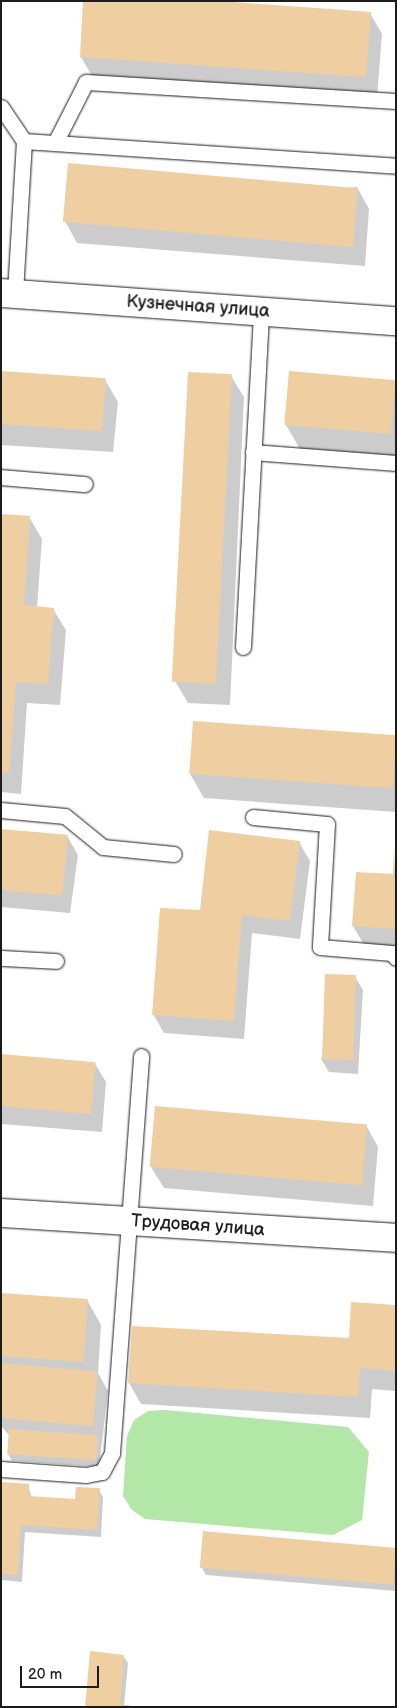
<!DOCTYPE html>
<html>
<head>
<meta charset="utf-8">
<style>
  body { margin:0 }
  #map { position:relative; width:397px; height:1708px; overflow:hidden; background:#fff; font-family:"Balsamiq Sans",sans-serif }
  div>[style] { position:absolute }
  .green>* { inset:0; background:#b3e7a8 }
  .shadow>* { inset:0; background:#0003 }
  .building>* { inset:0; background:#efcfa1; transform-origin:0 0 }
  .roads { filter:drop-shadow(0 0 1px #1c1c1c) drop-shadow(0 0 1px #1c1c1c) }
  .service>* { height:15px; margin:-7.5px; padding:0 7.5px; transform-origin:7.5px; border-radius:7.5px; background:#fff }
  .minor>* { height:28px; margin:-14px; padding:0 14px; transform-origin:14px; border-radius:14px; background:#fff }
  .tertiary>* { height:28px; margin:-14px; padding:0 14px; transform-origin:14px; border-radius:14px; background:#fff }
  span { translate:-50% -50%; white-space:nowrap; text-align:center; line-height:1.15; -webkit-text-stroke:4px #fff; paint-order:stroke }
  .street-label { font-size:18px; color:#1c1c1c }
  .frame { position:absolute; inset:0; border:2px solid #1c1c1c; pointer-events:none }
  .scale { position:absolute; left:20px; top:1666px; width:79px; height:22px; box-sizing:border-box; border:2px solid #1c1c1c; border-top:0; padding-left:6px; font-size:15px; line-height:18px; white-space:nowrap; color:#1c1c1c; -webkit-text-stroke:4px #fff; paint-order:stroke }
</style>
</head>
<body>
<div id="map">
  <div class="green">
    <i style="clip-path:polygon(165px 1410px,348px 1427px,369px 1452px,362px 1520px,333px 1535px,145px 1519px,132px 1510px,123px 1496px,127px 1436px,134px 1420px,148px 1411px)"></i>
  </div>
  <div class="shadow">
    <i style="clip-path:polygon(370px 13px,382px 34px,377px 98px,93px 78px,81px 57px)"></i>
    <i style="clip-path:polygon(357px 187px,369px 209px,365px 266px,77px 243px,65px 221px)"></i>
    <i style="clip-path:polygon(1px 372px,105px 380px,118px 402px,113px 452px,1px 445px)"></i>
    <i style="clip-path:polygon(231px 376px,244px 397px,230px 705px,188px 703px,175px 681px)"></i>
    <i style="clip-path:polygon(396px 381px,396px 457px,300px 449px,286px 425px)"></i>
    <i style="clip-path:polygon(1px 515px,29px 517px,42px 539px,37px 608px,53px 609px,66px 630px,60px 705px,27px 703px,21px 794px,1px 792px)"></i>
    <i style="clip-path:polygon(396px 737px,396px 812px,204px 798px,190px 774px)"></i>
    <i style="clip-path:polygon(1px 830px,67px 836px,78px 855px,70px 913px,1px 907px)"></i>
    <i style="clip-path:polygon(396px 837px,396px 952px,367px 950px,353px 926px,394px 875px)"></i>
    <i style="clip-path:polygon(299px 842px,310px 861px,300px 939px,252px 933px,244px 1039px,164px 1033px,153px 1014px)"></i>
    <i style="clip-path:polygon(355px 977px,363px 990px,358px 1074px,329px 1072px,321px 1059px)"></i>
    <i style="clip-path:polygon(1px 1056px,95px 1064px,106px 1082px,102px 1132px,1px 1124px)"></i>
    <i style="clip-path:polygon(366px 1125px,378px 1147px,373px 1206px,164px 1188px,151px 1167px)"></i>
    <i style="clip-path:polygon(1px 1294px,87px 1300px,101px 1325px,98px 1373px,108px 1391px,99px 1467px,12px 1461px,8px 1454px,9px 1435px,1px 1426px)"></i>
    <i style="clip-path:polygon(396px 1307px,396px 1391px,372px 1389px,370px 1418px,141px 1404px,129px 1383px,350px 1340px)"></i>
    <i style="clip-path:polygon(1px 1483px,28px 1485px,32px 1498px,77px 1501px,99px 1490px,103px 1497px,101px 1537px,25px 1532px,22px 1582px,1px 1580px)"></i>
    <i style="clip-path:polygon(396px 1548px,396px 1591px,206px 1575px,202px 1568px)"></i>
    <i style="clip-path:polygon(123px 1656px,128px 1663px,124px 1706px,141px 1707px,87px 1707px)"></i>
  </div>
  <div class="building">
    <i style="clip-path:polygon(83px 1px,219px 1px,371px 12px,366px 77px,80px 57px)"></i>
    <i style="left:68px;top:163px;width:291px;height:59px;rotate:5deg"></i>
    <i style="left:1px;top:371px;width:105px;height:53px;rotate:4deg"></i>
    <i style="left:289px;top:371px;width:107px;height:54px;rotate:5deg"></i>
    <i style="left:188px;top:372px;width:44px;height:310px;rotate:3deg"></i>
    <i style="clip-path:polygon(1px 514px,30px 516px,24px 605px,54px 608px,48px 684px,16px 682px,9px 773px,1px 772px)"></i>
    <i style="left:193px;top:721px;width:204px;height:53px;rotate:4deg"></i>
    <i style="left:1px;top:829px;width:67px;height:61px;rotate:5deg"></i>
    <i style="clip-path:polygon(209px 830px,300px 841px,290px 921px,242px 915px,234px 1021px,152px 1015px,160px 908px,200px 910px)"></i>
    <i style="clip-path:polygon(394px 843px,396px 929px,352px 926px,356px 872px,393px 874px)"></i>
    <i style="left:325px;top:974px;width:31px;height:85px;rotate:2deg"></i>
    <i style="left:1px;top:1054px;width:95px;height:52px;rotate:5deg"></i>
    <i style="left:155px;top:1106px;width:213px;height:61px;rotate:5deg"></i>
    <i style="left:1px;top:1293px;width:87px;height:63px;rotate:4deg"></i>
    <i style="clip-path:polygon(351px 1302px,396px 1305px,396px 1371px,360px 1368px,358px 1397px,128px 1383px,132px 1326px,349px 1338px)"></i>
    <i style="left:1px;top:1363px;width:97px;height:55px;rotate:5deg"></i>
    <i style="left:9px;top:1429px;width:89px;height:25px;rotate:4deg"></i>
    <i style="clip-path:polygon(1px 1482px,29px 1484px,29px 1496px,75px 1499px,76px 1487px,100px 1488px,97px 1530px,21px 1525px,18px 1575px,1px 1574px)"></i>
    <i style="left:203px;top:1531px;width:194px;height:37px;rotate:5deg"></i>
    <i style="clip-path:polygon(90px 1651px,124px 1655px,120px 1704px,138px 1707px,85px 1707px)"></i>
  </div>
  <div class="roads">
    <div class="service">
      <i style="left:1px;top:107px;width:41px;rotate:55.9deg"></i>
      <i style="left:24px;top:141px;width:153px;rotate:93.4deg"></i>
      <i style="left:24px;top:141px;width:373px;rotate:3.8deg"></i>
      <i style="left:55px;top:143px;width:68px;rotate:-63.1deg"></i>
      <i style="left:86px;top:82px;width:311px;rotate:3.5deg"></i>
      <i style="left:253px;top:452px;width:143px;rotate:4.4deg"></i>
      <i style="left:1px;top:477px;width:84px;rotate:4.8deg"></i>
      <i style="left:243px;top:647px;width:335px;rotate:-86.9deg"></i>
      <i style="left:1px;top:810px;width:64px;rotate:5.4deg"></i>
      <i style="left:65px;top:816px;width:49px;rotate:39.2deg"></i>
      <i style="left:103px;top:847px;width:71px;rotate:5.6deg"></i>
      <i style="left:253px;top:817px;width:74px;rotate:5.4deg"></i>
      <i style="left:327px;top:824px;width:123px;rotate:93.3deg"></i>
      <i style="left:320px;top:947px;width:72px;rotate:4.8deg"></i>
      <i style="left:392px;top:953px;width:6px;rotate:51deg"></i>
      <i style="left:1px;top:958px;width:55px;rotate:3.1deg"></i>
      <i style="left:1px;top:1469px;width:85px;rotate:4deg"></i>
      <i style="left:86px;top:1475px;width:16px;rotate:-11deg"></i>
      <i style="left:102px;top:1472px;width:21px;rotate:-62deg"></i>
      <i style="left:112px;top:1453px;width:398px;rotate:-85.8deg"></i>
    </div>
    <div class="minor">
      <i style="left:1px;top:293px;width:396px;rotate:4.1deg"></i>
    </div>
    <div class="tertiary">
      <i style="left:1px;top:1213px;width:396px;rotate:3.6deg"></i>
    </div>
  </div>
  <div class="street-label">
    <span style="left:198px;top:307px;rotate:4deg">Кузнечная улица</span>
    <span style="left:198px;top:1226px;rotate:4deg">Трудовая улица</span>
  </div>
  <div class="frame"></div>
  <div class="scale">20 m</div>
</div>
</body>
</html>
